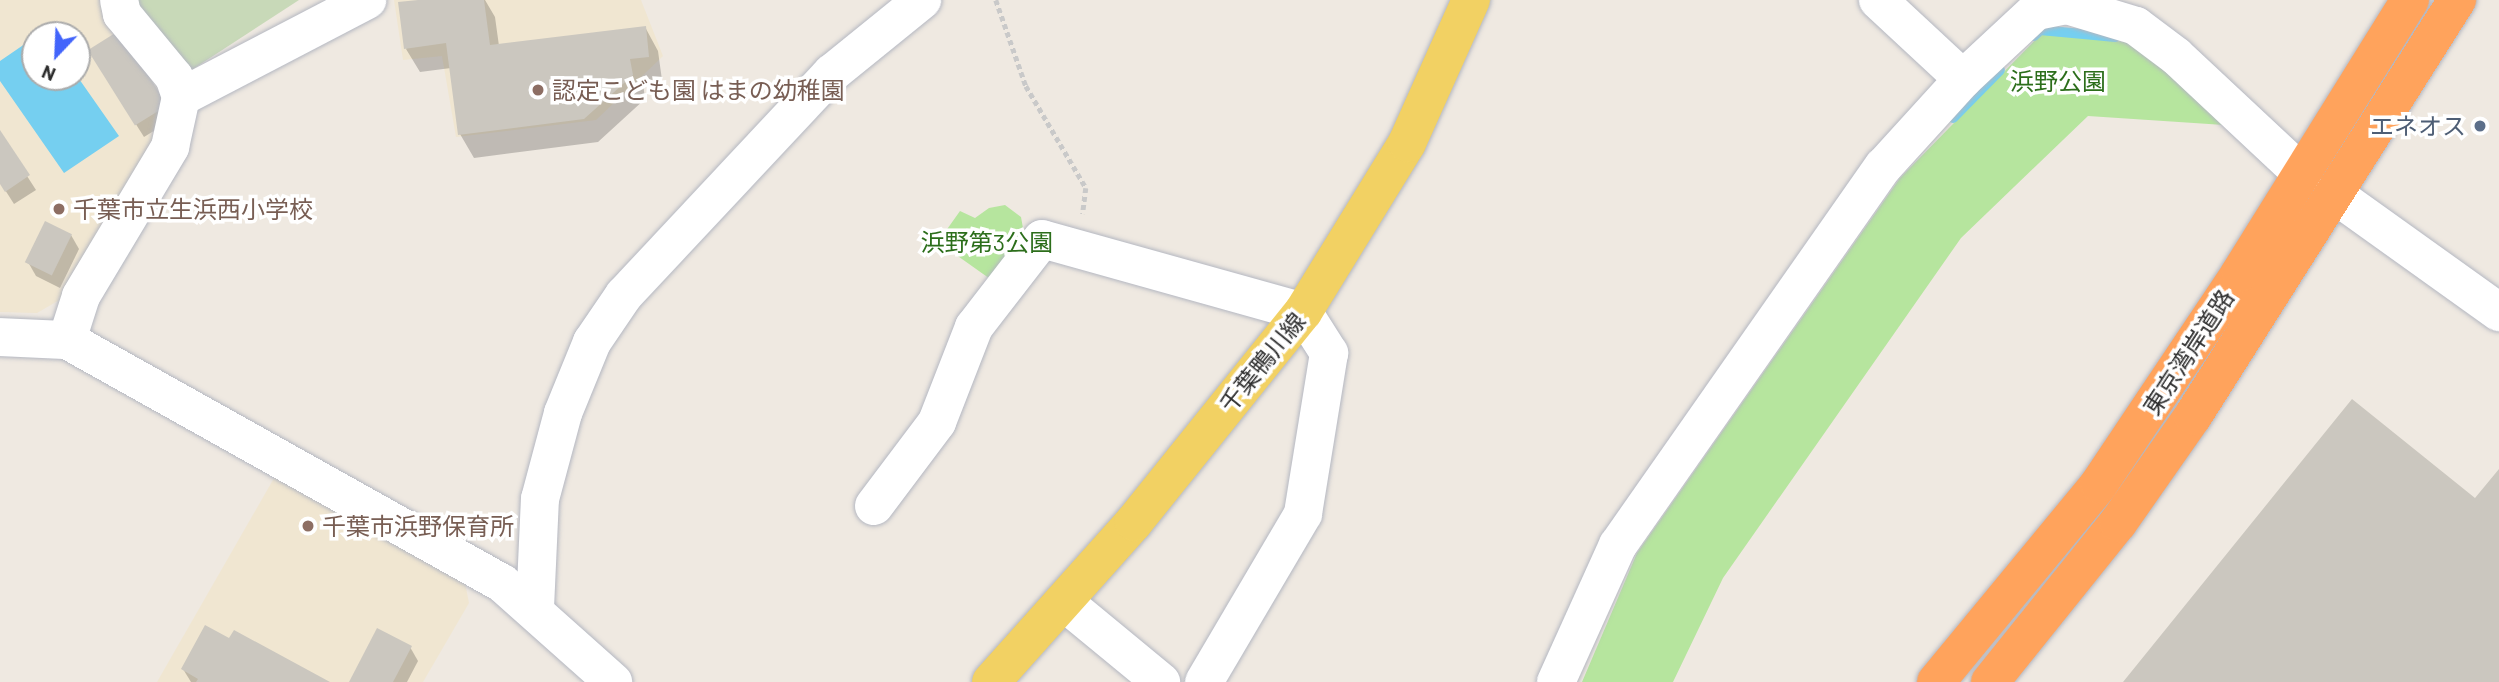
<!DOCTYPE html>
<html>
<head>
<meta charset="utf-8">
<style>
  body { margin:0 }
  #map { position:relative; width:2499px; height:682px; overflow:hidden; background:#efe9e1; font-family:Barlow,"Noto Sans JP",sans-serif }
  div>[style] { position:absolute }
  .education>* { inset:0; background:#f0e6d1 }
  .green>* { inset:0; background:#b6e59e }
  .cemetery>* { inset:0; background:#c8d9b8 }
  .water>* { inset:0; background:#75cff0 }
  .shadow>* { inset:0; background:#0003 }
  .stream>* { height:10px; margin:-5px; padding:0 5px; transform-origin:5px; border-radius:5px; background:#75cff0 }
  .building>* { inset:0; background:#cbc7bf; transform-origin:0 0 }
  .path>* { height:4.5px; margin-top:-2.25px; transform-origin:0; background:repeating-linear-gradient(90deg,#c9c9c9 0 5px,transparent 0 8.5px) }
  .roads { filter:drop-shadow(0 0 2px #b4b7c1) drop-shadow(0 0 2px #b4b7c1) }
  .minor>* { height:38px; margin:-19px; padding:0 19px; transform-origin:19px; border-radius:19px; background:#fff }
  .major>* { height:38px; margin:-19px; padding:0 19px; transform-origin:19px; border-radius:19px; background:#f2d163 }
  .highway>* { height:38px; margin:-19px; padding:0 19px; transform-origin:19px; border-radius:19px; background:#ffa35c }
  .dots>* { width:19px; height:19px; translate:-50% -50%; box-sizing:border-box; border:4px solid #fff; border-radius:50% }
  span { translate:-50% -50%; white-space:nowrap; text-align:center; line-height:1.15; -webkit-text-stroke:7px #fff; paint-order:stroke }
  .park-label { font-size:24px; color:#2c6e1b }
  .education-label { font-size:24px; color:#785e54 }
  .left { translate:0 -50%; text-align:left }
  .service-label { font-size:24px; color:#4e5e75 }
  .right { translate:-100% -50%; text-align:right }
  .street-label { font-size:24px; color:#2e2e2e }
  .north { position:absolute; left:21px; top:21px; width:70px; height:70px; box-sizing:border-box; background:#fff; border:2px solid #ababab; border-radius:50%; rotate:203deg; font-size:19px; font-weight:700; line-height:28px; text-align:center; color:#2e2e2e }
  .north::after { content:''; display:block; margin:auto; width:24px; height:32px; background:#4264fb; clip-path:polygon(50% 0,100% 100%,50% 72%,0 100%) }
</style>
</head>
<body>
<div id="map">
  <div class="education">
    <i style="clip-path:polygon(evenodd,0 0,107px 0,175px 102px,68px 295px,37px 313px,0 312px,0 0,35px 35px,77px 35px,77px 77px,35px 77px,35px 35px)"></i>
    <i style="clip-path:polygon(394px 0,641px 0,663px 56px,596px 120px,456px 137px,442px 56px,403px 60px)"></i>
    <i style="clip-path:polygon(277px 473px,464px 578px,469px 603px,423px 682px,157px 682px)"></i>
  </div>
  <div class="green">
    <i style="clip-path:polygon(2042px 33px,2136px 43px,2224px 125px,2088px 116px,1961px 238px,1723px 578px,1673px 682px,1582px 682px,1637px 553px,1900px 178px)"></i>
    <i style="clip-path:polygon(1005px 205px,1021px 217px,1025px 239px,993px 281px,938px 242px,960px 211px,975px 218px,989px 208px)"></i>
  </div>
  <div class="cemetery">
    <i style="clip-path:polygon(133px 0,299px 0,190px 71px)"></i>
  </div>
  <div class="water">
    <i style="clip-path:polygon(35px 37px,35px 77px,77px 76px,119px 136px,64px 173px,0 81px,0 61px)"></i>
  </div>
  <div class="shadow">
    <i style="clip-path:polygon(431px 0,485px 0,495px 17px,499px 46px,645px 27px,658px 51px,662px 80px,643px 83px,645px 99px,598px 142px,474px 158px,460px 134px,451px 68px,420px 72px,406px 49px)"></i>
    <i style="clip-path:polygon(98px 64px,173px 119px,144px 137px)"></i>
    <i style="clip-path:polygon(0 134px,36px 190px,14px 204px,0 182px)"></i>
    <i style="clip-path:polygon(71px 235px,79px 249px,60px 288px,36px 276px,28px 262px)"></i>
    <i style="clip-path:polygon(230px 640px,326px 682px,191px 682px,183px 669px)"></i>
    <i style="clip-path:polygon(410px 647px,418px 661px,407px 682px,351px 682px)"></i>
  </div>
  <div class="stream">
    <i style="left:2034px;top:36px;width:8px;rotate:-45deg"></i>
    <i style="left:2040px;top:30px;width:76px;rotate:5.3deg"></i>
    <i style="left:1953px;top:118px;width:67px;rotate:-45.6deg"></i>
  </div>
  <div class="building">
    <i style="clip-path:polygon(418px 0,484px 0,490px 45px,646px 26px,649px 57px,630px 59px,633px 75px,584px 119px,458px 135px,446px 43px,404px 49px,398px 2px)"></i>
    <i style="left:120px;top:30px;width:89px;height:38px;rotate:58deg"></i>
    <i style="clip-path:polygon(0 130px,30px 175px,5px 192px,0 184px)"></i>
    <i style="left:45px;top:221px;width:30px;height:46px;rotate:26deg"></i>
    <i style="clip-path:polygon(2352px 399px,2475px 498px,2499px 469px,2499px 682px,2123px 682px)"></i>
    <i style="clip-path:polygon(205px 625px,229px 638px,234px 630px,330px 682px,196px 682px,198px 679px,181px 669px)"></i>
    <i style="clip-path:polygon(377px 628px,412px 646px,393px 682px,349px 682px)"></i>
  </div>
  <div class="path">
    <i style="left:996px;top:0;width:91px;rotate:70.8deg"></i>
    <i style="left:1026px;top:86px;width:118px;rotate:59.5deg"></i>
    <i style="left:1086px;top:188px;width:26px;rotate:97deg"></i>
  </div>
  <div class="roads">
    <div class="minor">
      <i style="left:1878px;top:0;width:116px;rotate:42.9deg"></i>
      <i style="left:181px;top:97px;width:210px;rotate:-27.5deg"></i>
      <i style="left:2334px;top:194px;width:203px;rotate:35.6deg"></i>
      <i style="left:0;top:337px;width:67px;rotate:2.6deg"></i>
      <i style="left:67px;top:340px;width:498px;rotate:29.2deg"></i>
      <i style="left:502px;top:583px;width:149px;rotate:41.7deg"></i>
      <i style="left:67px;top:340px;width:46px;rotate:-72.3deg"></i>
      <i style="left:81px;top:296px;width:174px;rotate:-59.1deg"></i>
      <i style="left:170px;top:147px;width:51px;rotate:-77.6deg"></i>
      <i style="left:181px;top:97px;width:21px;rotate:-109deg"></i>
      <i style="left:174px;top:77px;width:82px;rotate:-129.5deg"></i>
      <i style="left:122px;top:14px;width:14px;rotate:-102deg"></i>
      <i style="left:874px;top:506px;width:105px;rotate:-53.1deg"></i>
      <i style="left:937px;top:422px;width:102px;rotate:-68.7deg"></i>
      <i style="left:974px;top:327px;width:111px;rotate:-52.3deg"></i>
      <i style="left:1042px;top:239px;width:271px;rotate:15.6deg"></i>
      <i style="left:1303px;top:312px;width:49px;rotate:57.6deg"></i>
      <i style="left:1329px;top:353px;width:163px;rotate:99.2deg"></i>
      <i style="left:1303px;top:514px;width:195px;rotate:120.5deg"></i>
      <i style="left:1064px;top:602px;width:126px;rotate:39.5deg"></i>
      <i style="left:535px;top:608px;width:109px;rotate:-87.4deg"></i>
      <i style="left:540px;top:499px;width:89px;rotate:-75deg"></i>
      <i style="left:563px;top:413px;width:77px;rotate:-67.8deg"></i>
      <i style="left:592px;top:342px;width:57px;rotate:-55.8deg"></i>
      <i style="left:624px;top:295px;width:304px;rotate:-46.9deg"></i>
      <i style="left:832px;top:73px;width:116px;rotate:-39deg"></i>
      <i style="left:1556px;top:682px;width:150px;rotate:-65.7deg"></i>
      <i style="left:1618px;top:545px;width:462px;rotate:-55deg"></i>
      <i style="left:1883px;top:167px;width:119px;rotate:-47.7deg"></i>
      <i style="left:1963px;top:79px;width:100px;rotate:-43deg"></i>
      <i style="left:2036px;top:11px;width:32px;rotate:-11deg"></i>
      <i style="left:2067px;top:5px;width:72px;rotate:16.9deg"></i>
      <i style="left:2136px;top:26px;width:50px;rotate:36.9deg"></i>
      <i style="left:2176px;top:56px;width:173px;rotate:43.1deg"></i>
    </div>
    <div class="major">
      <i style="left:991px;top:682px;width:215px;rotate:-48.2deg"></i>
      <i style="left:1134px;top:522px;width:270px;rotate:-51.2deg"></i>
      <i style="left:1303px;top:312px;width:198px;rotate:-58.4deg"></i>
      <i style="left:1407px;top:143px;width:157px;rotate:-65.9deg"></i>
    </div>
    <div class="highway">
      <i style="left:1936px;top:682px;width:256px;rotate:-50.5deg"></i>
      <i style="left:2099px;top:484px;width:254px;rotate:-56.2deg"></i>
      <i style="left:2240px;top:273px;width:322px;rotate:-58.1deg"></i>
      <i style="left:1990px;top:682px;width:204px;rotate:-51.2deg"></i>
      <i style="left:2118px;top:523px;width:131px;rotate:-55deg"></i>
      <i style="left:2193px;top:416px;width:493px;rotate:-57.6deg"></i>
    </div>
  </div>
  <div class="dots">
    <i style="left:538px;top:90px;background:#8d6e63"></i>
    <i style="left:2480px;top:126px;background:#5c6f8a"></i>
    <i style="left:59px;top:209px;background:#8d6e63"></i>
    <i style="left:308px;top:526px;background:#8d6e63"></i>
  </div>
  <div class="park-label">
    <span style="left:2058px;top:81px">浜野公園</span>
    <span style="left:987px;top:242px">浜野第3公園</span>
  </div>
  <div class="education-label">
    <span class="left" style="left:552px;top:90px">認定こども園 はまの幼稚園</span>
    <span class="left" style="left:73px;top:209px">千葉市立生浜西小学校</span>
    <span class="left" style="left:322px;top:526px">千葉市浜野保育所</span>
  </div>
  <div class="service-label">
    <span class="right" style="left:2466px;top:126px">エネオス</span>
  </div>
  <div class="street-label">
    <span style="left:2188px;top:352px;rotate:-57deg">東京湾岸道路</span>
    <span style="left:1262px;top:362px;rotate:-51deg">千葉鴨川線</span>
  </div>
  <div class="north">N</div>
</div>
</body>
</html>
